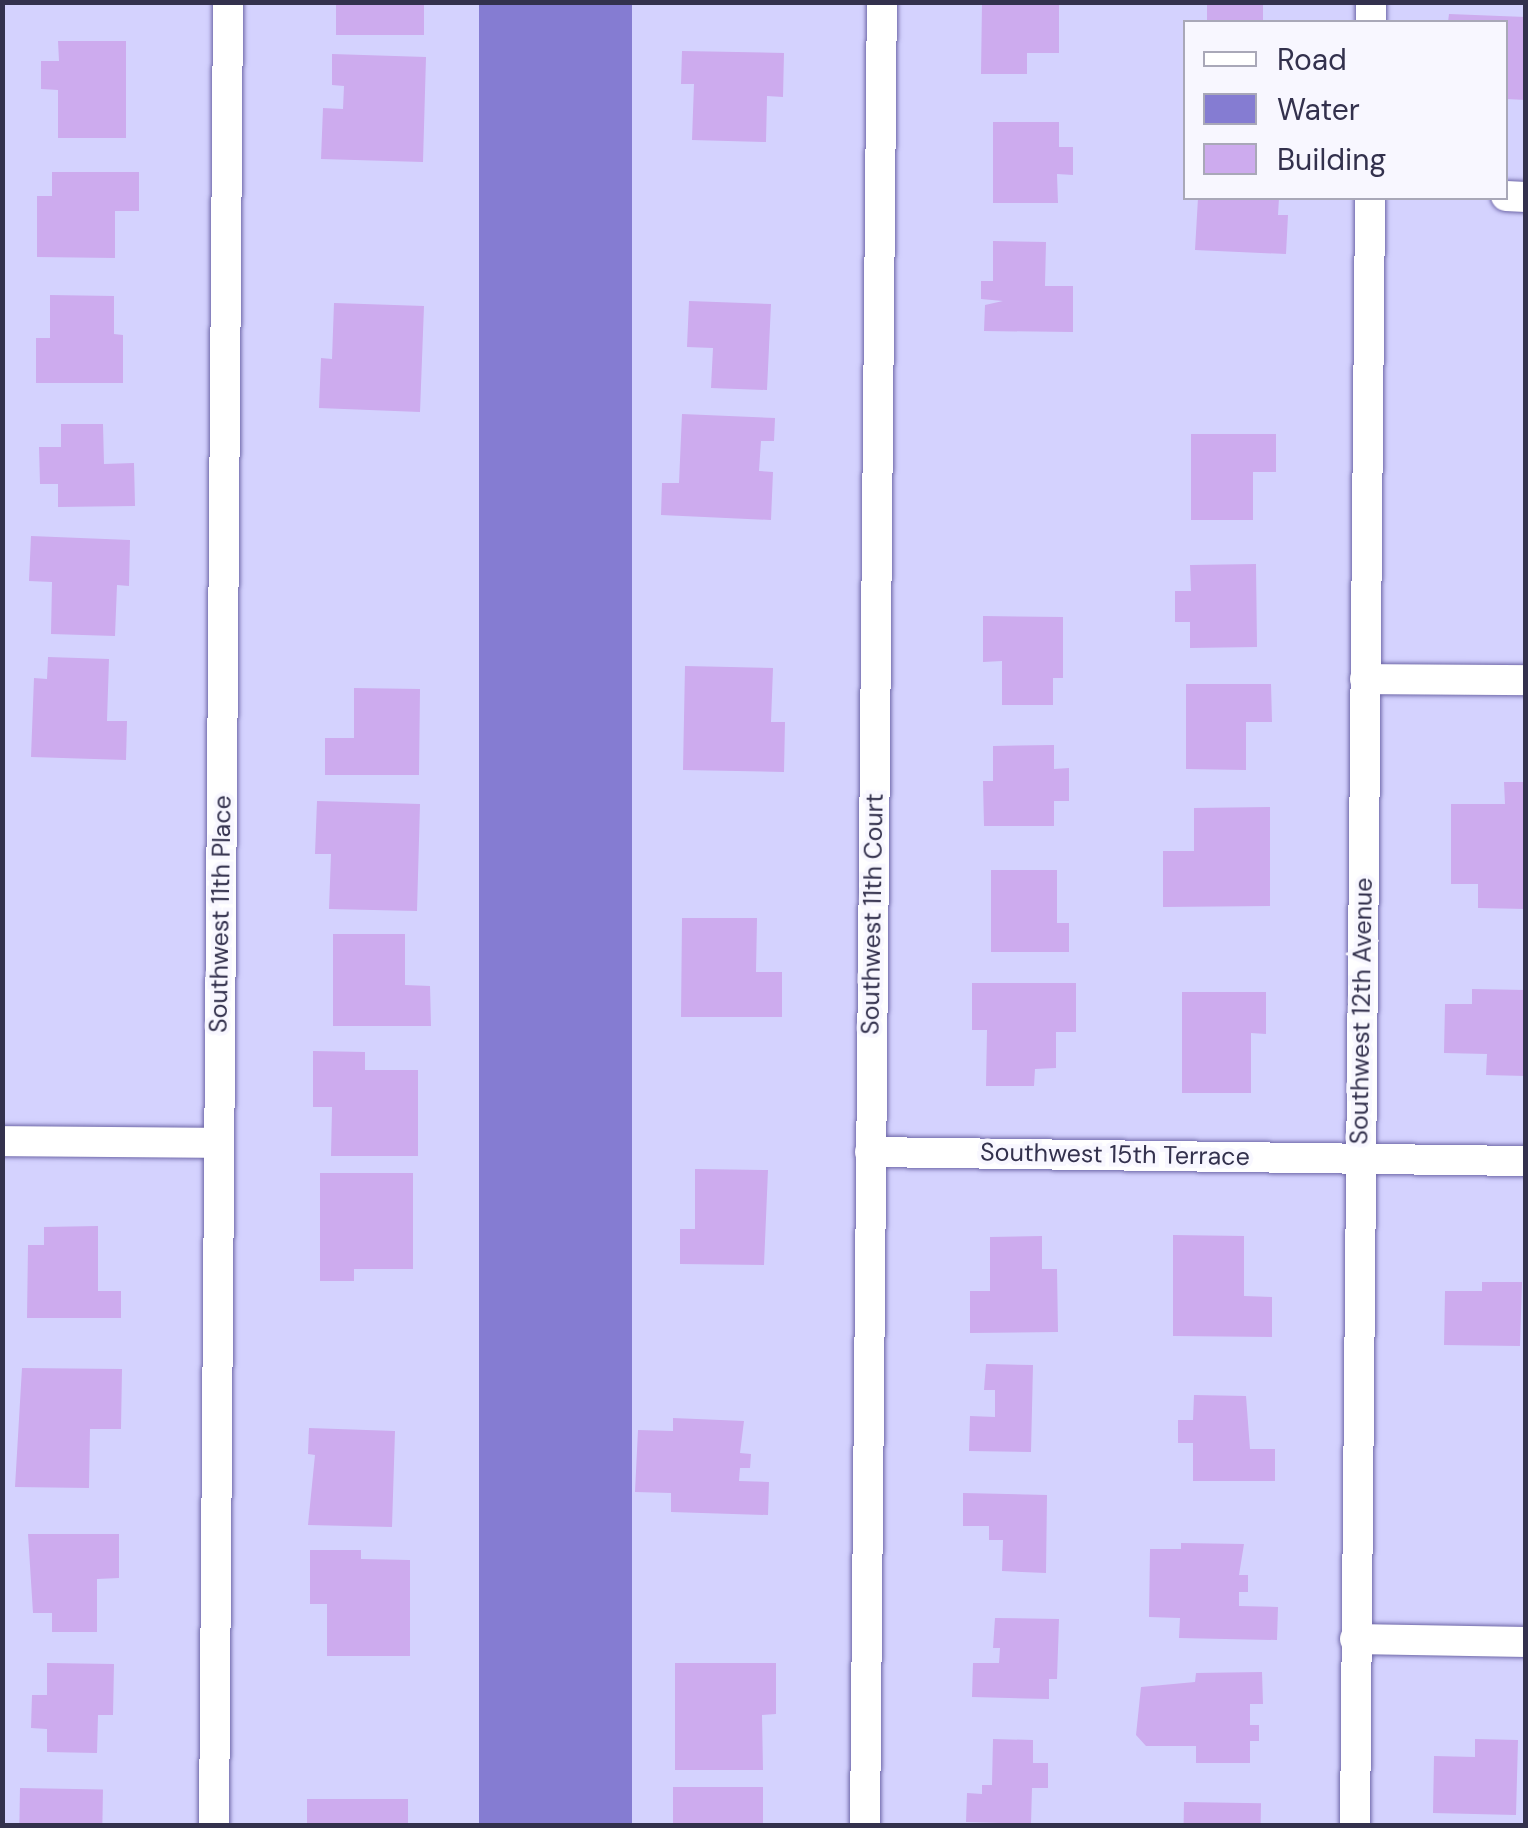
<!DOCTYPE html>
<html>
<head>
<meta charset="utf-8">
<style>
  body { margin:0 }
  #map { position:relative; width:1528px; height:1828px; overflow:hidden; background:#d4d2fe; font-family:"DM Sans",sans-serif }
  div>[style] { position:absolute }
  .water>* { inset:0; background:#857cd2; transform-origin:0 0 }
  .building>* { inset:0; background:#cdabee; transform-origin:0 0 }
  .roads { filter:drop-shadow(0 0 2px #6e67a8) drop-shadow(0 0 2px #6e67a8) }
  .street>* { height:30px; margin:-15px; padding:0 15px; transform-origin:15px; border-radius:15px; background:#fff }
  span { translate:-50% -50%; white-space:nowrap; text-align:center; line-height:1.15; -webkit-text-stroke:8px #f8f7ff; paint-order:stroke }
  .street-label { font-size:25px; color:#33314d }
  .frame { position:absolute; inset:0; border:5px solid #33314d; pointer-events:none }
  .legend { position:absolute; left:1183px; top:20px; width:325px; height:180px; box-sizing:border-box; background:#f8f7ff; border:2px solid #a9a8b8; margin:0; padding:12px 18px; list-style:none; font-size:30px; color:#33314d }
  .legend li { display:flex; align-items:center; gap:20px; height:50px }
  .legend b { width:50px; border:2px solid #a9a8b8 }
</style>
</head>
<body>
<div id="map">
  <div class="water">
    <i style="left:479px;top:3px;width:153px;height:1822px"></i>
  </div>
  <div class="building">
    <i style="left:336px;top:2px;width:88px;height:33px"></i>
    <i style="left:1207px;top:2px;width:56px;height:20px"></i>
    <i style="clip-path:polygon(982px 3px,1059px 4px,1059px 53px,1027px 53px,1027px 74px,981px 74px)"></i>
    <i style="clip-path:polygon(1449px 14px,1526px 17px,1526px 100px,1506px 99px,1506px 22px,1448px 22px)"></i>
    <i style="clip-path:polygon(58px 41px,126px 41px,126px 138px,58px 138px,58px 90px,41px 89px,41px 61px,59px 61px)"></i>
    <i style="clip-path:polygon(682px 51px,784px 53px,783px 97px,767px 96px,766px 142px,692px 140px,694px 84px,681px 84px)"></i>
    <i style="clip-path:polygon(332px 54px,426px 57px,423px 162px,321px 159px,323px 108px,343px 109px,344px 86px,332px 85px)"></i>
    <i style="clip-path:polygon(993px 122px,1059px 122px,1059px 147px,1073px 147px,1073px 175px,1057px 174px,1058px 203px,993px 203px)"></i>
    <i style="clip-path:polygon(52px 172px,139px 172px,139px 211px,115px 211px,115px 258px,37px 257px,37px 196px,52px 196px)"></i>
    <i style="clip-path:polygon(1198px 198px,1279px 198px,1278px 215px,1288px 215px,1286px 254px,1195px 250px)"></i>
    <i style="clip-path:polygon(993px 241px,1046px 242px,1045px 286px,1073px 286px,1073px 332px,984px 331px,985px 305px,1003px 301px,981px 299px,981px 281px,993px 281px)"></i>
    <i style="clip-path:polygon(50px 295px,114px 296px,114px 334px,123px 335px,123px 383px,36px 383px,36px 338px,50px 338px)"></i>
    <i style="clip-path:polygon(689px 301px,771px 304px,767px 390px,711px 388px,713px 348px,687px 347px)"></i>
    <i style="clip-path:polygon(334px 303px,424px 306px,420px 412px,319px 408px,321px 358px,332px 359px)"></i>
    <i style="clip-path:polygon(682px 414px,775px 418px,774px 441px,761px 441px,759px 471px,773px 472px,771px 520px,661px 515px,662px 483px,679px 483px)"></i>
    <i style="clip-path:polygon(61px 424px,103px 424px,104px 464px,134px 463px,135px 506px,58px 507px,58px 484px,40px 484px,39px 447px,61px 447px)"></i>
    <i style="clip-path:polygon(1191px 434px,1276px 434px,1276px 472px,1253px 472px,1253px 520px,1191px 520px)"></i>
    <i style="clip-path:polygon(31px 536px,130px 540px,129px 586px,117px 585px,115px 636px,51px 634px,52px 582px,29px 581px)"></i>
    <i style="clip-path:polygon(1256px 564px,1257px 647px,1190px 648px,1190px 622px,1175px 622px,1175px 591px,1191px 591px,1190px 565px)"></i>
    <i style="clip-path:polygon(983px 616px,1063px 617px,1063px 678px,1053px 678px,1053px 705px,1002px 705px,1002px 661px,983px 662px)"></i>
    <i style="clip-path:polygon(48px 657px,109px 659px,107px 721px,127px 721px,126px 760px,31px 757px,34px 678px,47px 679px)"></i>
    <i style="clip-path:polygon(685px 666px,773px 668px,771px 722px,785px 722px,784px 772px,683px 770px)"></i>
    <i style="clip-path:polygon(1186px 684px,1271px 684px,1272px 722px,1246px 722px,1246px 770px,1186px 769px)"></i>
    <i style="clip-path:polygon(354px 688px,420px 689px,419px 775px,325px 775px,325px 738px,354px 738px)"></i>
    <i style="clip-path:polygon(1054px 745px,1054px 769px,1069px 768px,1069px 801px,1054px 801px,1054px 826px,984px 826px,983px 781px,993px 781px,993px 746px)"></i>
    <i style="clip-path:polygon(1504px 782px,1526px 782px,1526px 909px,1478px 908px,1478px 884px,1451px 884px,1451px 804px,1505px 804px)"></i>
    <i style="clip-path:polygon(317px 801px,420px 804px,417px 911px,329px 909px,331px 854px,315px 854px)"></i>
    <i style="clip-path:polygon(1270px 807px,1270px 906px,1163px 907px,1163px 851px,1194px 851px,1194px 808px)"></i>
    <i style="clip-path:polygon(991px 870px,1057px 870px,1057px 923px,1069px 923px,1069px 952px,991px 952px)"></i>
    <i style="clip-path:polygon(682px 918px,757px 918px,756px 972px,782px 972px,782px 1017px,681px 1017px)"></i>
    <i style="clip-path:polygon(333px 934px,405px 934px,405px 985px,430px 986px,431px 1026px,333px 1026px)"></i>
    <i style="clip-path:polygon(972px 983px,1076px 983px,1076px 1032px,1056px 1032px,1056px 1068px,1035px 1069px,1034px 1086px,986px 1086px,987px 1030px,972px 1030px)"></i>
    <i style="clip-path:polygon(1472px 989px,1526px 990px,1526px 1076px,1486px 1075px,1487px 1054px,1444px 1053px,1445px 1004px,1472px 1004px)"></i>
    <i style="clip-path:polygon(1182px 992px,1266px 992px,1266px 1034px,1251px 1033px,1251px 1093px,1182px 1093px)"></i>
    <i style="clip-path:polygon(313px 1051px,365px 1052px,365px 1070px,418px 1070px,418px 1156px,331px 1156px,332px 1107px,313px 1107px)"></i>
    <i style="clip-path:polygon(695px 1169px,768px 1170px,764px 1265px,680px 1264px,680px 1229px,695px 1229px)"></i>
    <i style="clip-path:polygon(320px 1173px,413px 1173px,413px 1269px,354px 1269px,354px 1281px,320px 1281px)"></i>
    <i style="clip-path:polygon(98px 1226px,98px 1291px,121px 1291px,121px 1318px,27px 1318px,28px 1245px,44px 1245px,44px 1227px)"></i>
    <i style="clip-path:polygon(1173px 1235px,1244px 1236px,1244px 1296px,1272px 1297px,1272px 1337px,1173px 1336px)"></i>
    <i style="clip-path:polygon(1042px 1236px,1042px 1269px,1057px 1269px,1058px 1332px,970px 1333px,970px 1291px,990px 1291px,990px 1237px)"></i>
    <i style="clip-path:polygon(1482px 1282px,1522px 1282px,1520px 1346px,1444px 1345px,1445px 1291px,1482px 1291px)"></i>
    <i style="clip-path:polygon(986px 1364px,1033px 1365px,1031px 1452px,969px 1451px,970px 1416px,995px 1417px,995px 1390px,984px 1390px)"></i>
    <i style="clip-path:polygon(22px 1368px,122px 1369px,121px 1429px,90px 1429px,89px 1488px,15px 1487px)"></i>
    <i style="clip-path:polygon(1194px 1395px,1246px 1396px,1250px 1449px,1275px 1449px,1275px 1481px,1193px 1481px,1193px 1443px,1178px 1443px,1178px 1420px,1193px 1420px)"></i>
    <i style="clip-path:polygon(673px 1418px,744px 1421px,740px 1453px,751px 1454px,750px 1468px,740px 1468px,739px 1481px,769px 1482px,768px 1515px,671px 1512px,671px 1493px,635px 1492px,638px 1430px,673px 1431px)"></i>
    <i style="clip-path:polygon(309px 1428px,395px 1431px,392px 1527px,308px 1525px,315px 1455px,308px 1454px)"></i>
    <i style="clip-path:polygon(963px 1493px,1047px 1495px,1046px 1573px,1002px 1571px,1003px 1540px,989px 1540px,989px 1526px,963px 1526px)"></i>
    <i style="clip-path:polygon(28px 1534px,119px 1534px,119px 1578px,97px 1579px,97px 1632px,52px 1632px,52px 1613px,33px 1613px)"></i>
    <i style="clip-path:polygon(1181px 1543px,1244px 1544px,1239px 1575px,1248px 1575px,1248px 1592px,1239px 1592px,1239px 1606px,1278px 1607px,1277px 1640px,1179px 1638px,1180px 1618px,1149px 1617px,1150px 1549px,1181px 1549px)"></i>
    <i style="clip-path:polygon(310px 1550px,361px 1550px,361px 1559px,410px 1560px,410px 1656px,327px 1656px,327px 1604px,310px 1604px)"></i>
    <i style="clip-path:polygon(995px 1618px,1059px 1619px,1057px 1679px,1049px 1679px,1049px 1699px,972px 1697px,973px 1663px,999px 1663px,1000px 1648px,993px 1648px)"></i>
    <i style="clip-path:polygon(47px 1663px,114px 1664px,113px 1715px,98px 1715px,97px 1753px,47px 1752px,47px 1729px,31px 1728px,32px 1695px,47px 1695px)"></i>
    <i style="clip-path:polygon(675px 1663px,776px 1663px,776px 1714px,762px 1715px,763px 1770px,675px 1770px)"></i>
    <i style="clip-path:polygon(1262px 1672px,1263px 1704px,1250px 1704px,1250px 1725px,1259px 1725px,1259px 1741px,1250px 1741px,1250px 1763px,1196px 1763px,1196px 1746px,1146px 1746px,1136px 1735px,1141px 1687px,1195px 1682px,1196px 1673px)"></i>
    <i style="clip-path:polygon(993px 1739px,1033px 1740px,1033px 1763px,1048px 1763px,1048px 1788px,1032px 1788px,1031px 1824px,966px 1822px,967px 1793px,982px 1794px,982px 1785px,992px 1785px)"></i>
    <i style="clip-path:polygon(1475px 1739px,1518px 1740px,1516px 1815px,1433px 1813px,1434px 1756px,1475px 1757px)"></i>
    <i style="left:673px;top:1787px;width:90px;height:39px"></i>
    <i style="left:20px;top:1788px;width:83px;height:38px;rotate:1deg"></i>
    <i style="left:307px;top:1799px;width:101px;height:27px"></i>
    <i style="left:1184px;top:1802px;width:77px;height:24px;rotate:1deg"></i>
  </div>
  <div class="roads">
    <div class="street">
      <i style="left:1371px;top:22px;width:20px;rotate:-90deg"></i>
      <i style="left:1506px;top:196px;width:20px;rotate:3deg"></i>
      <i style="left:1365px;top:679px;width:161px;rotate:0.4deg"></i>
      <i style="left:2px;top:1141px;width:217px;rotate:0.5deg"></i>
      <i style="left:870px;top:1152px;width:656px;rotate:0.79deg"></i>
      <i style="left:1355px;top:1639px;width:171px;rotate:1deg"></i>
      <i style="left:214px;top:1826px;width:1824px;rotate:-89.56deg"></i>
      <i style="left:865px;top:1826px;width:1824px;rotate:-89.47deg"></i>
      <i style="left:1355px;top:1826px;width:1628px;rotate:-89.47deg"></i>
    </div>
  </div>
  <div class="street-label">
    <span style="left:221px;top:914px;rotate:-89deg">Southwest 11th Place</span>
    <span style="left:873px;top:914px;rotate:-89deg">Southwest 11th Court</span>
    <span style="left:1362px;top:1011px;rotate:-89deg">Southwest 12th Avenue</span>
    <span style="left:1115px;top:1155px;rotate:1deg">Southwest 15th Terrace</span>
  </div>
  <div class="frame"></div>
  <ul class="legend">
  <li><b style="height:12px;background:#fff"></b>Road</li>
  <li><b style="height:28px;background:#857cd2"></b>Water</li>
  <li><b style="height:28px;background:#cdabee"></b>Building</li>
  </ul>
</div>
</body>
</html>
